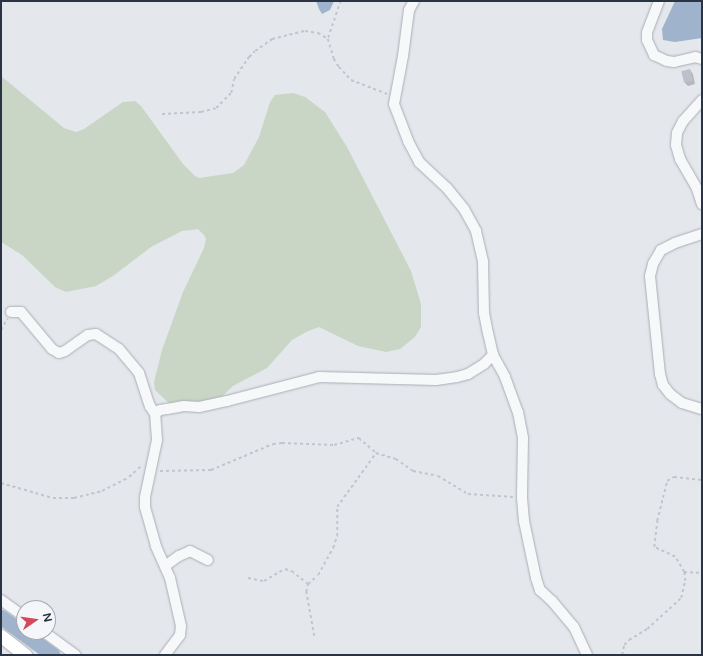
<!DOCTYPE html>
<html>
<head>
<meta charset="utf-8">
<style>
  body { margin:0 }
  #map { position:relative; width:703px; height:656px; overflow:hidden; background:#e4e7ec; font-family:"Varela Round",sans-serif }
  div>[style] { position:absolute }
  .green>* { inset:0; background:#c9d6c5 }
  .water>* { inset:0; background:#9fb4cc }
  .shadow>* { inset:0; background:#0003 }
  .river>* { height:15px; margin:-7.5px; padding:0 7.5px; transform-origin:7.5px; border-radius:7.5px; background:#9fb4cc }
  .building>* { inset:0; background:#bbc0ca; transform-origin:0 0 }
  .path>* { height:1.5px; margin-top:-0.75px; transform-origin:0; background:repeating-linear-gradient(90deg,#c2c5cb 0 3px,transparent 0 6px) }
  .roads { filter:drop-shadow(0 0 1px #a9aeb7) drop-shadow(0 0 1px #a9aeb7) }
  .minor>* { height:10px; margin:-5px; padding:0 5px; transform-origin:5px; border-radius:5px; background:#f7f8fa }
  .major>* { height:13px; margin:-6.5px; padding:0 6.5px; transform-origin:6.5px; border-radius:6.5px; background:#fff }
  span { translate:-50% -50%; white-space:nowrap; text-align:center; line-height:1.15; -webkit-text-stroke:3px #f4f6f9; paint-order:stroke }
  .frame { position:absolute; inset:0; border:2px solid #2b3445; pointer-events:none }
  .north { position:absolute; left:16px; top:600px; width:40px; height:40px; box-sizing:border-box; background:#f4f6f9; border:1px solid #a4a8b1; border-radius:50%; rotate:77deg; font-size:11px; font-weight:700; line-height:16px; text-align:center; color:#2b3445 }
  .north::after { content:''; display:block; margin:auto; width:14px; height:18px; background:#d1495b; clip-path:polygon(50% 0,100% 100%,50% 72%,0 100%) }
</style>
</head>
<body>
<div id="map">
  <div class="green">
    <i style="clip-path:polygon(1px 76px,64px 128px,76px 132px,84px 129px,123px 102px,135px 101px,141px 106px,183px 164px,195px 176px,199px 178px,233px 173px,244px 165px,259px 137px,270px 102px,275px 95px,293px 93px,305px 97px,325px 112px,347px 147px,411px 271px,421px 304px,421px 327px,415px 337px,400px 349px,386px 352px,358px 346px,319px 327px,306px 332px,292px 340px,267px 368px,233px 386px,213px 405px,170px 404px,155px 390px,154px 382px,162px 350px,183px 292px,204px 248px,206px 239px,204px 235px,198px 229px,182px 231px,151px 247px,113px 276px,96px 286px,66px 292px,55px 287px,22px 255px,1px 242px)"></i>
  </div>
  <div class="water">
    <i style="clip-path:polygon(316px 1px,334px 1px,330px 10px,322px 14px,319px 9px)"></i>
    <i style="clip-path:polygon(675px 1px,702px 1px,702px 38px,675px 42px,663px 40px,662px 29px)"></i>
  </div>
  <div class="shadow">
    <i style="clip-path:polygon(690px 70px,693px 74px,695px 84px,688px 86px,685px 83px)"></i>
  </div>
  <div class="river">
    <i style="left:1px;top:617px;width:64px;rotate:36.2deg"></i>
  </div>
  <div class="building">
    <i style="left:690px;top:69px;width:12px;height:9px;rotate:76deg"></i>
  </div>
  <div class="path">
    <i style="left:341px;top:1px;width:40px;rotate:108.9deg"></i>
    <i style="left:328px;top:39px;width:21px;rotate:73deg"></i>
    <i style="left:334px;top:59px;width:9px;rotate:58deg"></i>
    <i style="left:339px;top:67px;width:18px;rotate:47deg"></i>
    <i style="left:351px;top:80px;width:40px;rotate:21deg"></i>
    <i style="left:162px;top:114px;width:39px;rotate:-3deg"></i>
    <i style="left:201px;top:112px;width:16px;rotate:-15deg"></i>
    <i style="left:216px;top:108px;width:21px;rotate:-45deg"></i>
    <i style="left:231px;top:93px;width:14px;rotate:-78deg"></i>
    <i style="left:234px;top:79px;width:27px;rotate:-56deg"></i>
    <i style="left:249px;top:57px;width:8px;rotate:-45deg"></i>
    <i style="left:255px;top:51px;width:21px;rotate:-35deg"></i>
    <i style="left:272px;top:39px;width:34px;rotate:-14deg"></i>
    <i style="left:305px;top:31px;width:13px;rotate:9deg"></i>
    <i style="left:318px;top:33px;width:12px;rotate:31deg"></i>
    <i style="left:1px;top:330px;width:13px;rotate:-61deg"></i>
    <i style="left:160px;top:471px;width:51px;rotate:-1.1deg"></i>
    <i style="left:211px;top:470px;width:67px;rotate:-22.8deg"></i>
    <i style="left:273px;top:444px;width:9px;rotate:-6deg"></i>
    <i style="left:282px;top:443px;width:52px;rotate:2.2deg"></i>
    <i style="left:334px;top:445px;width:26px;rotate:-16deg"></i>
    <i style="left:359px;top:438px;width:23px;rotate:41deg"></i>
    <i style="left:376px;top:453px;width:21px;rotate:17deg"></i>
    <i style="left:396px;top:459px;width:21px;rotate:35deg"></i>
    <i style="left:413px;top:471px;width:25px;rotate:11deg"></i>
    <i style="left:438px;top:476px;width:35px;rotate:31deg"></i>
    <i style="left:468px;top:494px;width:45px;rotate:3.8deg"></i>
    <i style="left:1px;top:483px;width:54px;rotate:16.1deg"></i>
    <i style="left:53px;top:498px;width:21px"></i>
    <i style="left:74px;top:498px;width:29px;rotate:-14deg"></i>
    <i style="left:102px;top:491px;width:30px;rotate:-27deg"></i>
    <i style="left:129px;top:477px;width:18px;rotate:-43deg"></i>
    <i style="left:684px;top:572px;width:18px;rotate:3deg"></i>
    <i style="left:248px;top:578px;width:16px;rotate:11deg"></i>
    <i style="left:264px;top:581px;width:24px;rotate:-30deg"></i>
    <i style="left:285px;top:569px;width:7px;rotate:16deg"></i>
    <i style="left:292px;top:571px;width:21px;rotate:39deg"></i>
    <i style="left:314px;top:636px;width:45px;rotate:-100.3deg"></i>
    <i style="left:306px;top:592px;width:8px;rotate:-76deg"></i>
    <i style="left:308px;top:584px;width:13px;rotate:-42deg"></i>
    <i style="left:318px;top:575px;width:31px;rotate:-61deg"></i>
    <i style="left:333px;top:548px;width:13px;rotate:-72deg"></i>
    <i style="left:337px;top:536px;width:29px;rotate:-90deg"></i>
    <i style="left:337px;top:507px;width:67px;rotate:-54.2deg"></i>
    <i style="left:622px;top:655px;width:10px;rotate:-79deg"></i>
    <i style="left:624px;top:645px;width:7px;rotate:-45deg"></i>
    <i style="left:629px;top:640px;width:21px;rotate:-31deg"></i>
    <i style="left:647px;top:629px;width:46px;rotate:-42.4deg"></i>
    <i style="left:681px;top:598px;width:17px;rotate:-77deg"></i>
    <i style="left:685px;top:581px;width:9px;rotate:-96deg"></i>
    <i style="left:684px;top:572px;width:17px;rotate:-121deg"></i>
    <i style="left:675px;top:557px;width:23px;rotate:-155deg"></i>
    <i style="left:654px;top:547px;width:26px;rotate:-83deg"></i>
    <i style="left:657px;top:521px;width:41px;rotate:-76deg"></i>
    <i style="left:667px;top:481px;width:8px;rotate:-30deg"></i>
    <i style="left:674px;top:477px;width:28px;rotate:6deg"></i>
  </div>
  <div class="roads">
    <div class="minor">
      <i style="left:414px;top:1px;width:10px;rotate:119deg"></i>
      <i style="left:409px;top:10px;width:46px;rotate:97.4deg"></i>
      <i style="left:403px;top:56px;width:49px;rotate:100.6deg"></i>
      <i style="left:394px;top:104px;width:40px;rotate:69deg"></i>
      <i style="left:408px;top:141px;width:24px;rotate:62deg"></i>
      <i style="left:419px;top:162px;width:38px;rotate:43deg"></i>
      <i style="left:447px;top:188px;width:27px;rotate:51deg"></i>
      <i style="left:464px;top:209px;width:25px;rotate:61deg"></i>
      <i style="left:476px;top:231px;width:32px;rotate:77deg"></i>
      <i style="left:483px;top:262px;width:51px;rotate:88.9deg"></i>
      <i style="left:484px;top:313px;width:20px;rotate:79deg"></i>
      <i style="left:488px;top:333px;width:23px;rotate:77deg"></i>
      <i style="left:493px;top:355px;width:25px;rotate:61deg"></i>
      <i style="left:505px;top:377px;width:37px;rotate:70deg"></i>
      <i style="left:518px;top:412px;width:26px;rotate:79deg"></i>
      <i style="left:523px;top:438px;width:60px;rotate:91deg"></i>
      <i style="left:522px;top:498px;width:23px;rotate:85deg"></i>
      <i style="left:524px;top:521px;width:58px;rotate:78.1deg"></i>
      <i style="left:536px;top:578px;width:13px;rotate:72deg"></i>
      <i style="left:540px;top:590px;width:16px;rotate:43deg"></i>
      <i style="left:552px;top:601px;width:34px;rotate:50deg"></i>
      <i style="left:574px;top:627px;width:31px;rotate:65deg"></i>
      <i style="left:659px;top:1px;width:34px;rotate:111deg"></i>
      <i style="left:647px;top:33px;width:7px;rotate:90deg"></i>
      <i style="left:647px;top:40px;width:17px;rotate:65deg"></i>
      <i style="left:654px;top:55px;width:14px;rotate:25deg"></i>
      <i style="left:667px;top:61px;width:7px;rotate:8deg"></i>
      <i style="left:674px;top:62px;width:22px;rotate:-13deg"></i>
      <i style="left:695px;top:57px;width:7px;rotate:16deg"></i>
      <i style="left:702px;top:100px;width:28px;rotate:132deg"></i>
      <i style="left:683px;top:121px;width:13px;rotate:117deg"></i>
      <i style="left:677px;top:133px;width:12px;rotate:95deg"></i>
      <i style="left:676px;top:145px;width:15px;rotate:74deg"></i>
      <i style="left:680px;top:159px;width:34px;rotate:60deg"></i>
      <i style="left:697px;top:189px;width:16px;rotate:72deg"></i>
      <i style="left:702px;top:234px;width:28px;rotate:162deg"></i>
      <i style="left:675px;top:243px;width:16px;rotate:153deg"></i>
      <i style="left:661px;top:250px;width:16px;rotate:120deg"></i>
      <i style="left:653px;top:264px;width:12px;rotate:104deg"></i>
      <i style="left:650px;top:276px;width:99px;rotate:84.2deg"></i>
      <i style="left:660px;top:374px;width:11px;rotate:75deg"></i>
      <i style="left:663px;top:385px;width:11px;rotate:52deg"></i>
      <i style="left:670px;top:394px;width:15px;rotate:37deg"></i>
      <i style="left:682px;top:403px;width:21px;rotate:17deg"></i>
      <i style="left:11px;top:312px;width:10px"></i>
      <i style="left:21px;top:312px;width:48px;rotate:50deg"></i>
      <i style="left:52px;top:349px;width:8px;rotate:30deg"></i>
      <i style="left:59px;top:353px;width:6px;rotate:-18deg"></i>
      <i style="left:65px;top:351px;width:28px;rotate:-35deg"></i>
      <i style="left:88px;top:335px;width:8px;rotate:-7deg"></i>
      <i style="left:96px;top:334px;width:27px;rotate:33deg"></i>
      <i style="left:119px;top:349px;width:31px;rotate:50deg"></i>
      <i style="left:139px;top:373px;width:35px;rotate:72deg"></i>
      <i style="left:150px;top:406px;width:9px;rotate:58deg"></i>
      <i style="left:165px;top:566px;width:17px;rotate:-36deg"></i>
      <i style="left:179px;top:556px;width:12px;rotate:-24deg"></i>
      <i style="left:190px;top:551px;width:20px;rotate:27deg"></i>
      <i style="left:1px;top:600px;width:29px;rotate:36deg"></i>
      <i style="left:44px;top:632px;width:39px;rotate:36deg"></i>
      <i style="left:165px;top:655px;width:25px;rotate:-53deg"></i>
      <i style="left:180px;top:635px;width:9px;rotate:-84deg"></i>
      <i style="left:181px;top:626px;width:49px;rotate:-102.9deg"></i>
      <i style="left:170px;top:578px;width:35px;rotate:-114deg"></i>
      <i style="left:156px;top:546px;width:41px;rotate:-105.8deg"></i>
      <i style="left:145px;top:507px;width:10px;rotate:-90deg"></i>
      <i style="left:145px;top:497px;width:58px;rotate:-78.1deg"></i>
      <i style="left:157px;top:440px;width:26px;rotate:-94deg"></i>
      <i style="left:155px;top:414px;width:6px;rotate:-39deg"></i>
      <i style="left:160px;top:410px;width:7px;rotate:-8deg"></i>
      <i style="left:167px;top:409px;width:17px;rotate:-10deg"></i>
      <i style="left:184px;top:406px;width:15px;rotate:4deg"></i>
      <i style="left:199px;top:407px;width:29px;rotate:-12deg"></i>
      <i style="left:227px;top:401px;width:95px;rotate:-14.6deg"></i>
      <i style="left:319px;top:377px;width:117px;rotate:1.5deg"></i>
      <i style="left:436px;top:380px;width:21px;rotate:-8deg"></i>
      <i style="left:457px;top:377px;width:11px;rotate:-15deg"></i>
      <i style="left:468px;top:374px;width:19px;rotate:-32deg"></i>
      <i style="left:484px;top:364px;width:13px;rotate:-45deg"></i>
    </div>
    <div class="major">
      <i style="left:1px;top:636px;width:31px;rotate:38deg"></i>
    </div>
  </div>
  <div class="frame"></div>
  <div class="north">N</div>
</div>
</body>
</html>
